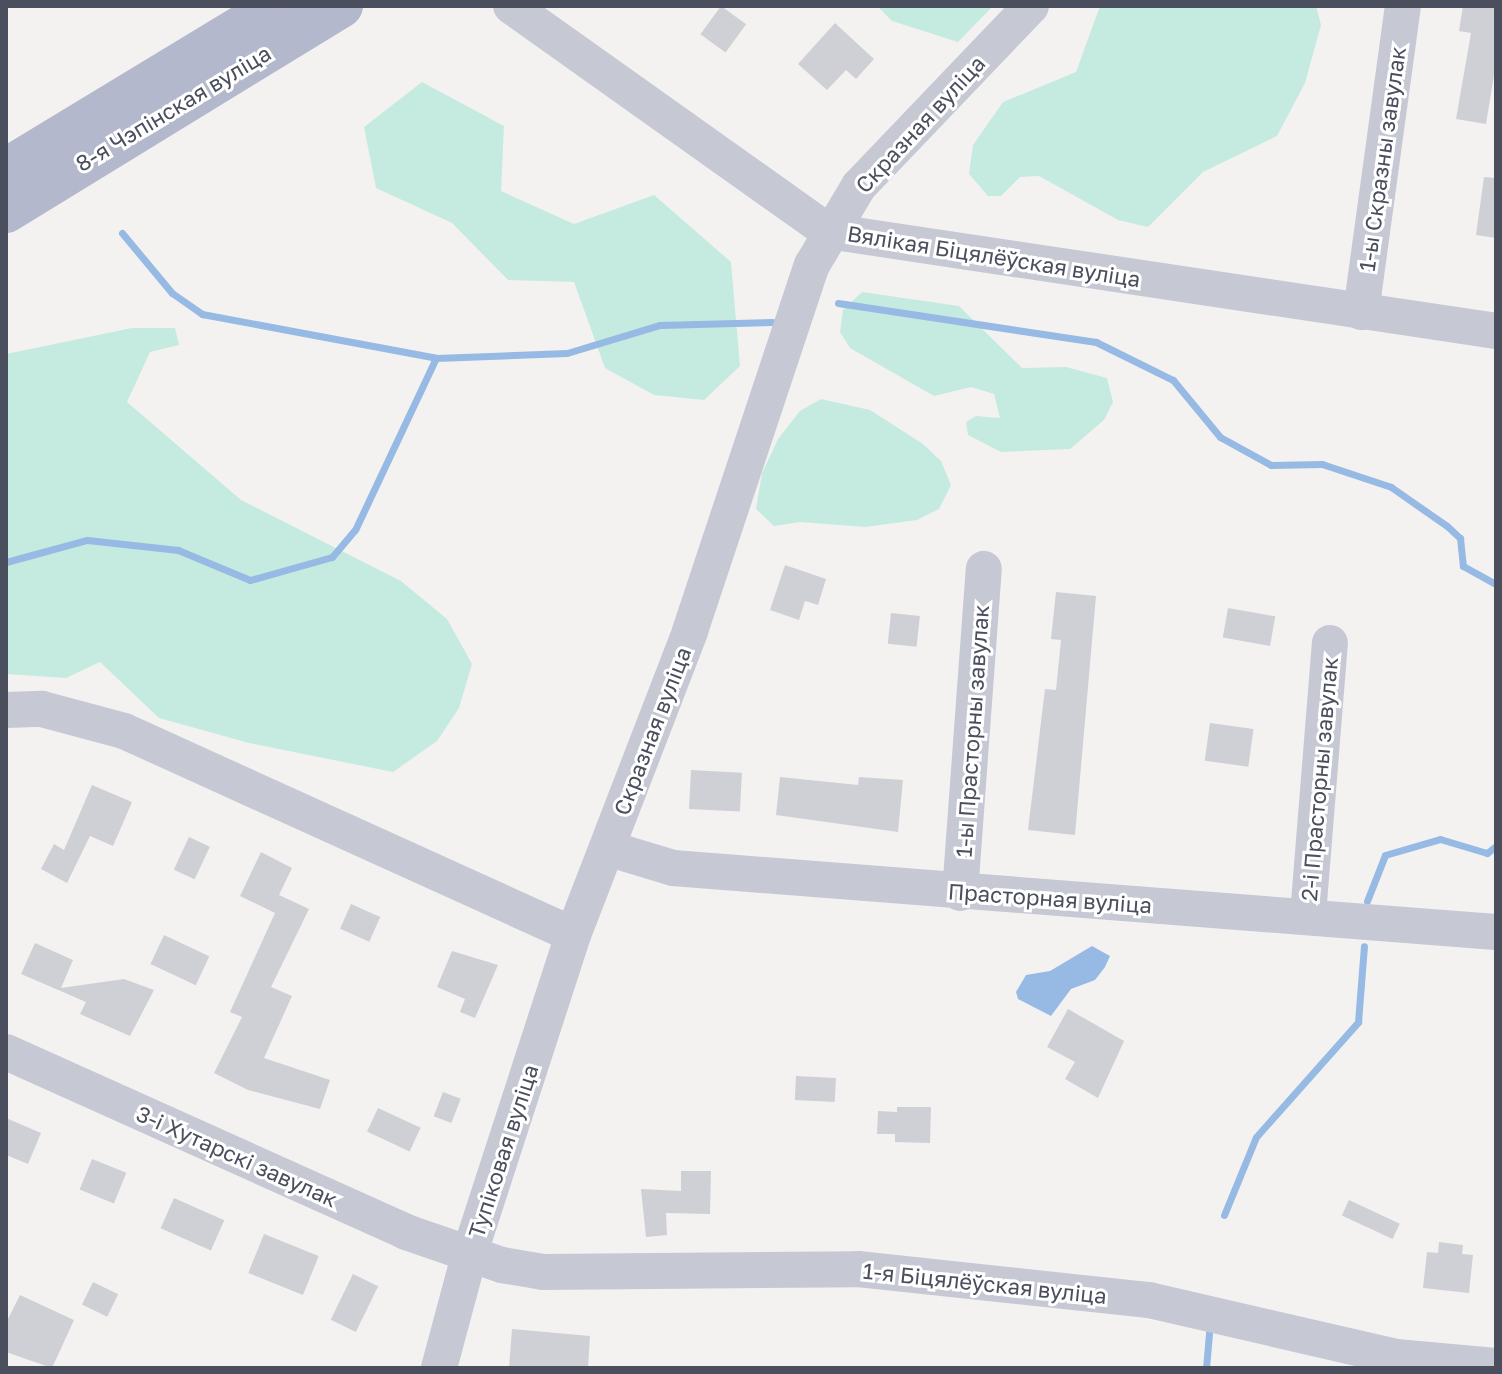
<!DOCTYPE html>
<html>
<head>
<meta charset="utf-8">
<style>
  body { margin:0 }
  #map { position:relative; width:1502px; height:1374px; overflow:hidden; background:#f3f2f1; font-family:"Golos Text",sans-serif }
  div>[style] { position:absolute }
  .green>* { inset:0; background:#c5ebe1 }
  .water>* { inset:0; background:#97bae4 }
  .stream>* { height:7px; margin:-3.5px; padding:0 3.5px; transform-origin:3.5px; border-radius:3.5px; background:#97bae4 }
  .building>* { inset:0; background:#cfd0d5; transform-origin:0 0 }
  .minor>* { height:36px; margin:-18px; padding:0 18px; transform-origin:18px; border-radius:18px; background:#c6c9d4 }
  .major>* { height:44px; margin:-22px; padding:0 22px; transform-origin:22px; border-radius:22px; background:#b4b8cc }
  span { translate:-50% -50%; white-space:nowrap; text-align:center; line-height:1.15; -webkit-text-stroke:6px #fff; paint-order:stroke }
  .street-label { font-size:22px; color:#4b4e5d }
  .frame { position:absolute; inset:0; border:8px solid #4b4e5d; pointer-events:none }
</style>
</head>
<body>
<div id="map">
  <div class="green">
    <i style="clip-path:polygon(877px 6px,993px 6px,958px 42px,892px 21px)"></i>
    <i style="clip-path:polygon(1100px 6px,1316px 6px,1321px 25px,1305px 83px,1277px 136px,1203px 172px,1148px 227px,1118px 220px,1039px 176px,1020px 177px,1001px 196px,988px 196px,969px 174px,973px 145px,1003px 102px,1076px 72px)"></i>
    <i style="clip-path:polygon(422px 82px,504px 126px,501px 191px,574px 224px,654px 195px,731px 262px,740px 366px,704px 400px,654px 395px,605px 368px,574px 282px,508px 280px,452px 223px,376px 188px,364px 127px)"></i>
    <i style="clip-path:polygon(862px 292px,959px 306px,1022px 368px,1066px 367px,1107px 378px,1113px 402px,1104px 420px,1070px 449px,1001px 452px,968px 435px,966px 422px,976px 416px,1000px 418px,994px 394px,971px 387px,934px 396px,850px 348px,840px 332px,843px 310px)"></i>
    <i style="clip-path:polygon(132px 328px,175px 328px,179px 345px,150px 352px,127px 402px,241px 500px,401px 581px,447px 619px,472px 664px,459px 708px,437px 741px,393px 772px,249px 743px,159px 718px,100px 662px,66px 678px,6px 674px,6px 354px)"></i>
    <i style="clip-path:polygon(821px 399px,870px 410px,923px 444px,941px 461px,951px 485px,939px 509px,917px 520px,865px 527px,800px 522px,774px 526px,756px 509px,762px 473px,778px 439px,800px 411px)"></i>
  </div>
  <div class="water">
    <i style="clip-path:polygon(1092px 946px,1110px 956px,1105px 967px,1095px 980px,1071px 989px,1051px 1016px,1018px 999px,1016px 992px,1026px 975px,1050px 971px)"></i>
  </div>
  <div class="stream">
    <i style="left:122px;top:233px;width:78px;rotate:50.2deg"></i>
    <i style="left:172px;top:293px;width:37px;rotate:35deg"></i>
    <i style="left:202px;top:314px;width:238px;rotate:10.6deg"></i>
    <i style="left:436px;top:358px;width:131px;rotate:-2.2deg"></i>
    <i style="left:567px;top:353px;width:97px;rotate:-16.8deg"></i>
    <i style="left:660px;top:325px;width:112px;rotate:-1.5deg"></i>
    <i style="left:838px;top:303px;width:261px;rotate:8.6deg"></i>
    <i style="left:1096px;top:342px;width:86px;rotate:26.3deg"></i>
    <i style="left:1173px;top:380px;width:74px;rotate:50.5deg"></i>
    <i style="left:1220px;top:437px;width:58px;rotate:28.8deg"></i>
    <i style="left:1271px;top:465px;width:51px;rotate:-1.1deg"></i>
    <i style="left:1322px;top:464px;width:73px;rotate:18.4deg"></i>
    <i style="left:1391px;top:487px;width:68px;rotate:34.9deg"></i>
    <i style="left:1447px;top:526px;width:18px;rotate:43deg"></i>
    <i style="left:1460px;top:538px;width:28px;rotate:84deg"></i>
    <i style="left:1463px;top:566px;width:38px;rotate:29deg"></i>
    <i style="left:6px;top:562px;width:84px;rotate:-15.2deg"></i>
    <i style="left:87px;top:540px;width:92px;rotate:6.3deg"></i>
    <i style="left:178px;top:550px;width:78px;rotate:22.6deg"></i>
    <i style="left:250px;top:580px;width:85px;rotate:-15.7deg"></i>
    <i style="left:332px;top:557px;width:35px;rotate:-50deg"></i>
    <i style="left:355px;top:530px;width:190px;rotate:-64.8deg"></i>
    <i style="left:1367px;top:901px;width:49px;rotate:-68.6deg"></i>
    <i style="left:1385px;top:855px;width:57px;rotate:-16.2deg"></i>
    <i style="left:1440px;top:839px;width:49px;rotate:16.6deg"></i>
    <i style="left:1487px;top:853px;width:11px;rotate:-38deg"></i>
    <i style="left:1224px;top:1215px;width:84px;rotate:-67.7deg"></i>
    <i style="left:1256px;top:1137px;width:154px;rotate:-48.4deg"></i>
    <i style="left:1358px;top:1022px;width:76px;rotate:-85.5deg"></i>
    <i style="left:1206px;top:1368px;width:38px;rotate:-85deg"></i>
  </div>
  <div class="building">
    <i style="left:721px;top:6px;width:31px;height:35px;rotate:36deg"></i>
    <i style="clip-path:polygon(1463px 6px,1496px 6px,1496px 63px,1486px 124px,1456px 119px,1471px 33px,1459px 31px)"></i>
    <i style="clip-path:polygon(835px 23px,874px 59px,856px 79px,846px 70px,827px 90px,798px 64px)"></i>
    <i style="clip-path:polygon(1484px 177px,1496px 178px,1496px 238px,1476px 235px)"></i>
    <i style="clip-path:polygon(785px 565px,826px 579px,818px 605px,805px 601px,799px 620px,770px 610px)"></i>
    <i style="clip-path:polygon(1056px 592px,1096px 596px,1075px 835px,1028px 830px,1045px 689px,1056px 690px,1061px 640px,1051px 639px)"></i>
    <i style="left:1228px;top:608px;width:48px;height:30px;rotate:10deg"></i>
    <i style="left:891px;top:613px;width:29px;height:31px;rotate:6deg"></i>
    <i style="left:1210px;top:723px;width:44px;height:38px;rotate:8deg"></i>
    <i style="left:691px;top:770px;width:51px;height:39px;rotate:3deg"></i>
    <i style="clip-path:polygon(780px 777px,858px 785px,859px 777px,903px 780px,898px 832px,776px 815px)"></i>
    <i style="clip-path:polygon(92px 785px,132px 802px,113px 846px,90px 836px,67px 883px,41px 869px,54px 844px,64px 850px)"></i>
    <i style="left:189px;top:837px;width:23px;height:36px;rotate:25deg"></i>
    <i style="clip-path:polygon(261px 852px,292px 868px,279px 895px,309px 909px,271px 987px,292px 996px,264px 1058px,330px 1080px,320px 1109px,248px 1090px,214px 1073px,242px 1017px,230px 1012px,275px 913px,240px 896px)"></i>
    <i style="left:351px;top:904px;width:32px;height:27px;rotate:24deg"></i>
    <i style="left:164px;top:935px;width:50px;height:32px;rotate:25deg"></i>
    <i style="clip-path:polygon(35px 943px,73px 960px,61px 988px,124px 979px,154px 990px,130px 1036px,80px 1014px,86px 1002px,21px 974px)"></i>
    <i style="clip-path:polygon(452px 951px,498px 965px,475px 1018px,460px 1012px,465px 999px,437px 987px)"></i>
    <i style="clip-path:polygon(1068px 1009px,1124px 1041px,1098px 1098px,1065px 1079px,1075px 1062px,1047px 1047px)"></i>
    <i style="left:796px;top:1076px;width:40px;height:24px;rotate:3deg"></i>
    <i style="left:443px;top:1092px;width:19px;height:26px;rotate:21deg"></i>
    <i style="clip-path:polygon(897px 1107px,931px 1107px,930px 1143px,895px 1142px,895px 1134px,877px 1134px,878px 1111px,897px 1112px)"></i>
    <i style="left:378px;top:1108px;width:47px;height:26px;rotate:25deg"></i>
    <i style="clip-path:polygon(6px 1118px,41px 1133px,28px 1164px,6px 1155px)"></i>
    <i style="left:92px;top:1159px;width:37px;height:33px;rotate:22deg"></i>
    <i style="clip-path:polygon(681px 1171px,711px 1171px,710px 1214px,666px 1213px,667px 1235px,646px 1237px,641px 1189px,681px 1191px)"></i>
    <i style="left:174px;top:1198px;width:55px;height:33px;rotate:24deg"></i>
    <i style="left:1349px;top:1200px;width:56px;height:17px;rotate:25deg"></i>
    <i style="left:264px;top:1234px;width:59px;height:42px;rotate:22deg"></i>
    <i style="clip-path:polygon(1439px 1242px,1463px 1245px,1462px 1254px,1473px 1255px,1469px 1293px,1423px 1288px,1427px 1252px,1438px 1253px)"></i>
    <i style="left:353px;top:1274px;width:28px;height:51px;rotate:26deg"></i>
    <i style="left:93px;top:1282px;width:28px;height:25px;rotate:26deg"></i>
    <i style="clip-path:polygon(20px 1295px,74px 1320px,52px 1368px,6px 1352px,6px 1323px)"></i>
    <i style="clip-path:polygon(512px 1329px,590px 1336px,588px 1368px,509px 1368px)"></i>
  </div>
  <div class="minor">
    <i style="left:511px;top:6px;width:389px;rotate:35.4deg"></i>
    <i style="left:828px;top:231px;width:675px;rotate:8.51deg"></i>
    <i style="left:1361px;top:312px;width:309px;rotate:-82.2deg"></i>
    <i style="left:6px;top:710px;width:36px;rotate:-2deg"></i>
    <i style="left:42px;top:709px;width:85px;rotate:15deg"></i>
    <i style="left:124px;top:731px;width:493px;rotate:24.4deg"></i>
    <i style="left:607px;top:848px;width:69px;rotate:16.9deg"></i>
    <i style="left:673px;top:868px;width:825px;rotate:4.45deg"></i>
    <i style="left:960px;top:893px;width:325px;rotate:-85.8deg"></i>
    <i style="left:1308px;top:915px;width:273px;rotate:-85.4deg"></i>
    <i style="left:6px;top:1052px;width:439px;rotate:24.2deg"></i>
    <i style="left:406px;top:1232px;width:102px;rotate:19deg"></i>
    <i style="left:502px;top:1265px;width:42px;rotate:9.7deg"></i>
    <i style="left:543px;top:1272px;width:315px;rotate:-0.5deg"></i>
    <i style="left:858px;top:1269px;width:293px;rotate:6.1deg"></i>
    <i style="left:1149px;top:1300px;width:253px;rotate:13deg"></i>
    <i style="left:1396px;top:1357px;width:100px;rotate:5.1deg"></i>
    <i style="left:439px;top:1368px;width:120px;rotate:-75deg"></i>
    <i style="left:470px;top:1252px;width:333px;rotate:-72deg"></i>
    <i style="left:573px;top:935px;width:326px;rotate:-68.9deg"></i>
    <i style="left:690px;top:631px;width:386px;rotate:-71.6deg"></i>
    <i style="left:812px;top:265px;width:92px;rotate:-59.3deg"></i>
    <i style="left:859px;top:186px;width:249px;rotate:-46.3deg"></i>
  </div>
  <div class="major">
    <i style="left:6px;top:170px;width:317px;rotate:-31.2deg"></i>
    <i style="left:6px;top:211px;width:393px;rotate:-31.5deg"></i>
  </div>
  <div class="street-label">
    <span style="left:173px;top:108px;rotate:-31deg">8-я Чэпінская вуліца</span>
    <span style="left:920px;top:124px;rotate:-47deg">Скразная вуліца</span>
    <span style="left:1382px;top:159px;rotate:-82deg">1-ы Скразны завулак</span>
    <span style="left:994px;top:256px;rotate:9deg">Вялікая Біцялёўская вуліца</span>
    <span style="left:652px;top:731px;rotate:-69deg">Скразная вуліца</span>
    <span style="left:972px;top:731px;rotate:-86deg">1-ы Прасторны завулак</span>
    <span style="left:1319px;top:779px;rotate:-85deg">2-і Прасторны завулак</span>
    <span style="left:1050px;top:898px;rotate:4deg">Прасторная вуліца</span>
    <span style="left:503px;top:1151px;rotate:-72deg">Тупіковая вуліца</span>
    <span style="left:237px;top:1156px;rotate:24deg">3-і Хутарскі завулак</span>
    <span style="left:985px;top:1283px;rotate:6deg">1-я Біцялёўская вуліца</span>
  </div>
  <div class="frame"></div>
</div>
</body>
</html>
